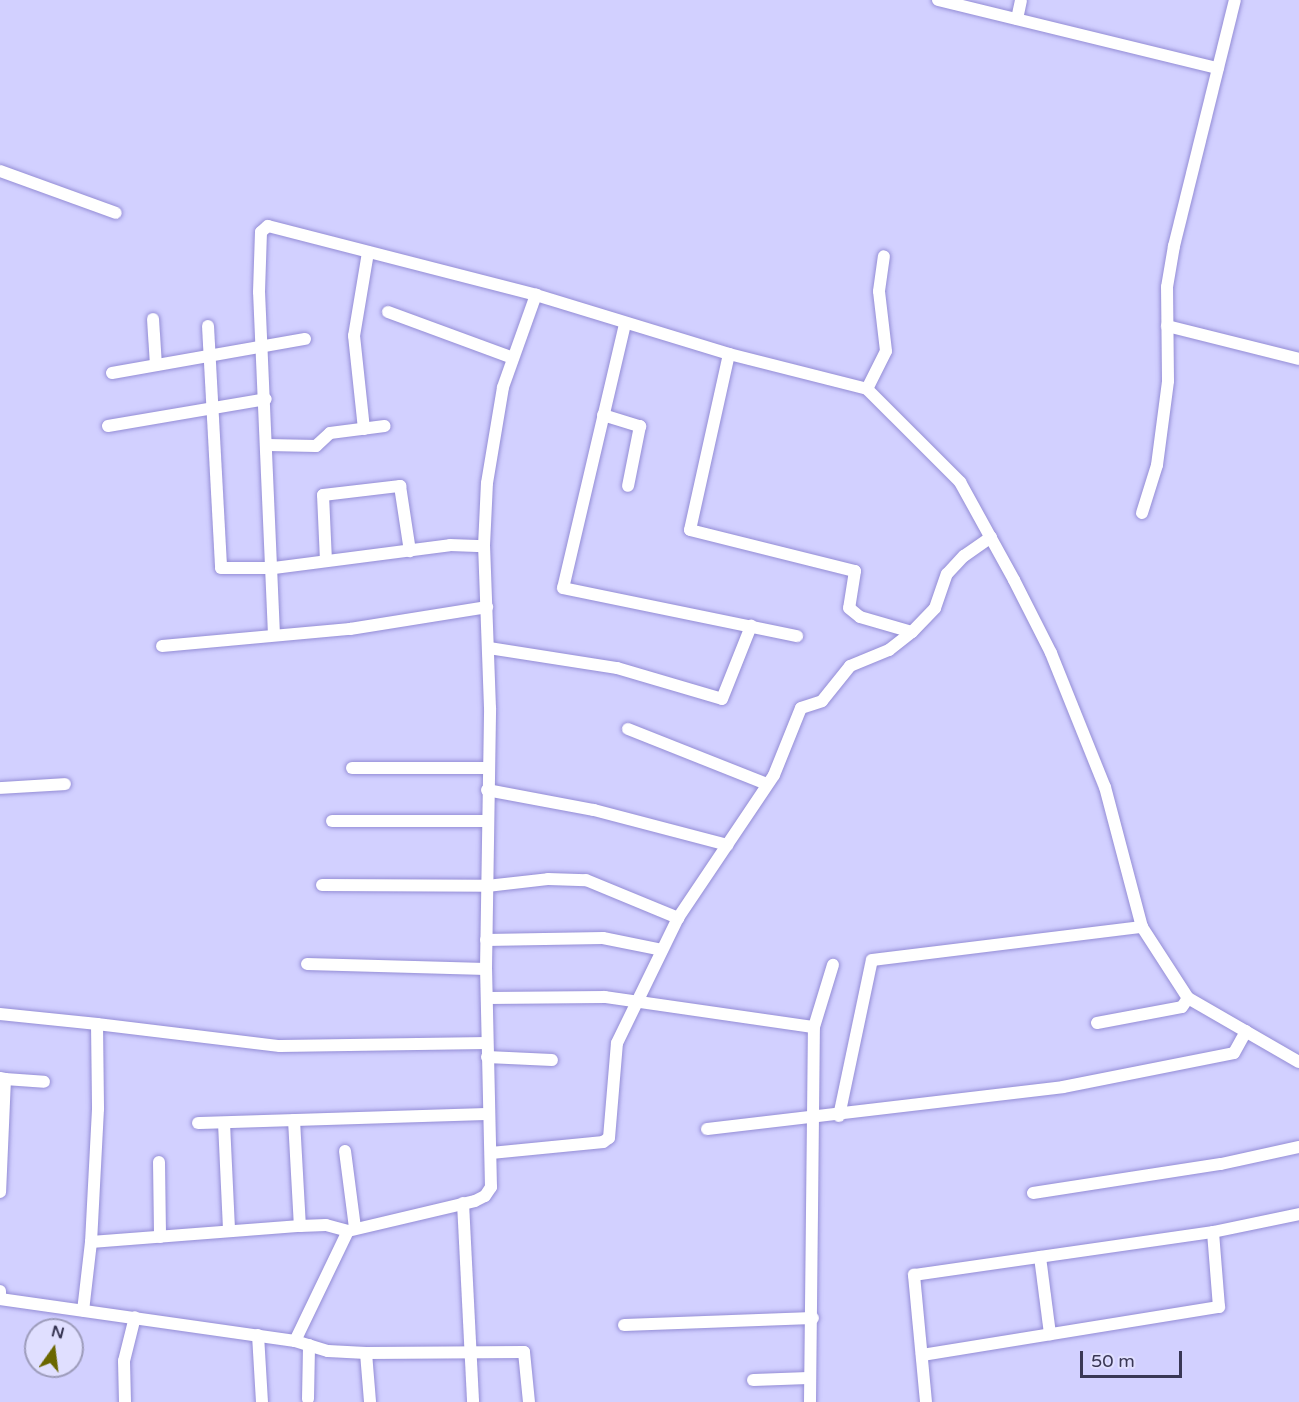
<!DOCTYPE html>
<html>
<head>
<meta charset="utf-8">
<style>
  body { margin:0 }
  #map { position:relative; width:1299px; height:1402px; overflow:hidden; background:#d2d0ff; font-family:"Varela Round",sans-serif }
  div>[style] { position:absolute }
  .roads { filter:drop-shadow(0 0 2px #948dd6) drop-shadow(0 0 2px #948dd6) }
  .minor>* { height:12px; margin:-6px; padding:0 6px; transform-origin:6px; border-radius:6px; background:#fff }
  span { translate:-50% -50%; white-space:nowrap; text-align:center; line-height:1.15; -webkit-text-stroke:4.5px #e0dfff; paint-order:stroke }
  .north { position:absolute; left:24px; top:1318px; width:60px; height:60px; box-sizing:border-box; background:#e0dfff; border:2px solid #9d9cbb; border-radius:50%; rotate:14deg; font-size:16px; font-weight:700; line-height:24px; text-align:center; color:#393755 }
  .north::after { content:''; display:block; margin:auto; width:21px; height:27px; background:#6b6700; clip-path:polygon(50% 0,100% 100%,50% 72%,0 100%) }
  .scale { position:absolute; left:1080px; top:1351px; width:102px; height:27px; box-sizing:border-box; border:3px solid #393755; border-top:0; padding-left:8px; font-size:18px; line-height:21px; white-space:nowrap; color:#393755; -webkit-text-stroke:4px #e0dfff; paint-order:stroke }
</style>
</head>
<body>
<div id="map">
  <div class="roads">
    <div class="minor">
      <i style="left:938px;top:0;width:288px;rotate:13.7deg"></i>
      <i style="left:1017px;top:19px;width:19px;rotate:-78deg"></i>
      <i style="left:0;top:171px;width:123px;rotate:19.9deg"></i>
      <i style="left:388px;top:312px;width:133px;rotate:20.2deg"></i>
      <i style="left:153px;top:319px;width:46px;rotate:86.3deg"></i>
      <i style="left:625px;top:324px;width:271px;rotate:103.2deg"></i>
      <i style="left:563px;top:588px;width:239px;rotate:11.6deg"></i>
      <i style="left:208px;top:326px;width:242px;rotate:86.9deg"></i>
      <i style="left:221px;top:568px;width:53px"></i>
      <i style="left:274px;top:568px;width:177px;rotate:-7.4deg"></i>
      <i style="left:450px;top:545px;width:34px;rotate:2deg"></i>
      <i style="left:1167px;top:326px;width:136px;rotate:14deg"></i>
      <i style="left:729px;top:354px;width:180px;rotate:102.5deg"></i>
      <i style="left:690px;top:530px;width:170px;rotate:14deg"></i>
      <i style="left:855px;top:571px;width:37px;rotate:99deg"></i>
      <i style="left:849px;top:608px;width:14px;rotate:39deg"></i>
      <i style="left:860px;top:617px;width:54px;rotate:16.1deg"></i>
      <i style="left:112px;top:373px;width:196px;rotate:-10deg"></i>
      <i style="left:867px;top:389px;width:42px;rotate:-63.4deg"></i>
      <i style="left:886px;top:351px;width:60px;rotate:-96.7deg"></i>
      <i style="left:879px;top:291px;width:35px;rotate:-82deg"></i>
      <i style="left:603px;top:415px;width:39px;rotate:17deg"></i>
      <i style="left:640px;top:426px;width:61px;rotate:101.3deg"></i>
      <i style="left:108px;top:426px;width:160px;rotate:-9.7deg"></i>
      <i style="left:364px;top:429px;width:94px;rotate:-96.1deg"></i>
      <i style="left:354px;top:336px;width:85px;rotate:-80.5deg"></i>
      <i style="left:268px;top:445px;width:48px;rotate:1.2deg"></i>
      <i style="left:316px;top:446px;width:19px;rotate:-43deg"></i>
      <i style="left:330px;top:433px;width:55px;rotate:-7.3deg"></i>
      <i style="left:1142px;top:513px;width:50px;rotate:-72.6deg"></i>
      <i style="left:1157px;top:465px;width:85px;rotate:-82.5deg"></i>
      <i style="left:1168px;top:381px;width:94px;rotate:-90.6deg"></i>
      <i style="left:1167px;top:287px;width:42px;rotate:-80.3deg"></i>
      <i style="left:1174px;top:246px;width:253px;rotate:-76.1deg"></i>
      <i style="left:326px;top:561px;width:66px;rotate:-92.6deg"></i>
      <i style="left:323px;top:495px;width:78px;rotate:-6.7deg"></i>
      <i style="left:400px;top:486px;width:66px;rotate:81.3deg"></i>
      <i style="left:274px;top:635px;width:343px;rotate:-92.5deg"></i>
      <i style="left:259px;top:292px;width:60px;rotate:-88.1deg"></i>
      <i style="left:261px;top:232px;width:9px;rotate:-41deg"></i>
      <i style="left:268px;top:226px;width:277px;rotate:14.4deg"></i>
      <i style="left:536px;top:295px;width:202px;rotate:17deg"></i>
      <i style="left:729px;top:354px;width:142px;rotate:14.2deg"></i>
      <i style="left:867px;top:389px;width:132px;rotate:45deg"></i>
      <i style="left:960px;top:482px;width:112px;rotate:61.1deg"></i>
      <i style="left:1014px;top:580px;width:82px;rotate:63.1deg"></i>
      <i style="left:1051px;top:653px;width:144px;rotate:68.1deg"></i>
      <i style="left:1105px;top:787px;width:145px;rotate:75.2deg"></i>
      <i style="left:1142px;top:927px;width:85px;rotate:57.1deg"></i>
      <i style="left:1188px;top:998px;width:128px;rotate:30deg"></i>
      <i style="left:162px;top:646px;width:189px;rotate:-5.2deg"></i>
      <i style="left:350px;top:629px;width:139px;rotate:-9.1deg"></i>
      <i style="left:489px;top:648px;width:130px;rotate:8.9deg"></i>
      <i style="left:617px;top:668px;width:109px;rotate:16.4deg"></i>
      <i style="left:722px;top:699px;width:79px;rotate:-68.3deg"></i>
      <i style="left:628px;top:729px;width:149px;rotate:21.6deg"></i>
      <i style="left:352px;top:768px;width:136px"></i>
      <i style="left:0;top:788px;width:65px;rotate:-3.5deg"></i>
      <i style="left:487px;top:790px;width:109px;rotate:10.6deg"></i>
      <i style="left:594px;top:810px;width:138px;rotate:14.7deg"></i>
      <i style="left:332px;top:821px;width:155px"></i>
      <i style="left:322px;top:885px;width:165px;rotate:0.3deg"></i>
      <i style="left:487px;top:886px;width:61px;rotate:-6.5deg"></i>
      <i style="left:548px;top:879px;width:38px;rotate:2deg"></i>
      <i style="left:586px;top:880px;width:100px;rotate:22.4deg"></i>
      <i style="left:486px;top:940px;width:117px;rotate:-1deg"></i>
      <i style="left:603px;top:938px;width:60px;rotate:11.5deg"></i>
      <i style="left:307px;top:964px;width:179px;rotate:1.6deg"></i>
      <i style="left:487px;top:998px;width:118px;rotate:-0.5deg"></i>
      <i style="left:605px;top:997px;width:211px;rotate:8.2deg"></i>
      <i style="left:0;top:1014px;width:98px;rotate:5.9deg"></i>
      <i style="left:97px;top:1024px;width:85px;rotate:89.3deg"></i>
      <i style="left:98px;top:1109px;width:133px;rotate:93deg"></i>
      <i style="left:91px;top:1242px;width:69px;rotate:96.6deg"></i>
      <i style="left:1097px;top:1023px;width:86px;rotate:-10.7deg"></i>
      <i style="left:1182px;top:1007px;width:11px;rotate:-56deg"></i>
      <i style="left:97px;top:1024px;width:184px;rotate:6.9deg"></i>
      <i style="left:280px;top:1046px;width:207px;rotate:-0.8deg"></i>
      <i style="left:487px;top:1057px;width:65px;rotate:2.6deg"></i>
      <i style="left:0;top:1078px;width:5px;rotate:11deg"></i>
      <i style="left:5px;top:1079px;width:113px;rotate:92.5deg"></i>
      <i style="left:5px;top:1079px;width:39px;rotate:4deg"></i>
      <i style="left:839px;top:1116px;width:159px;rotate:-78.1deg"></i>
      <i style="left:872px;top:960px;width:272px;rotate:-7deg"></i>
      <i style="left:294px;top:1120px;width:106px;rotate:86.8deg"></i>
      <i style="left:198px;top:1123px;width:290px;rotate:-1.8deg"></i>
      <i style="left:224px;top:1123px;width:108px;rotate:87.3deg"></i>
      <i style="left:707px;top:1129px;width:358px;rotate:-6.7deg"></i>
      <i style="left:1063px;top:1087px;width:174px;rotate:-11.2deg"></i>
      <i style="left:1234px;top:1053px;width:25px;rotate:-61deg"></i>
      <i style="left:345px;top:1151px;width:78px;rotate:82.6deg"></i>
      <i style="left:491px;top:1153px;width:113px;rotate:-5.6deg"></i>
      <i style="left:603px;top:1142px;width:7px;rotate:-34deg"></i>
      <i style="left:609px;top:1138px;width:95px;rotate:-85.2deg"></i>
      <i style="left:617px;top:1043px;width:139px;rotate:-64deg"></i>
      <i style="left:678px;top:918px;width:172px;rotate:-56.1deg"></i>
      <i style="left:774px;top:775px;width:72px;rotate:-68.1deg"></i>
      <i style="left:801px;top:708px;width:22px;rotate:-18deg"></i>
      <i style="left:822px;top:701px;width:45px;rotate:-51.3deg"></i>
      <i style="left:850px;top:666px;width:42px;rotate:-22.3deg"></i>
      <i style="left:889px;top:650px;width:29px;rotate:-38deg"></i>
      <i style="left:912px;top:632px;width:33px;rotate:-46deg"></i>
      <i style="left:935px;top:608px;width:36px;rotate:-71deg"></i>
      <i style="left:947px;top:574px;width:25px;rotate:-47deg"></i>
      <i style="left:964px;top:556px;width:33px;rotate:-35deg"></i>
      <i style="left:159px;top:1162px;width:75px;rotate:89.2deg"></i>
      <i style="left:1033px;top:1193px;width:190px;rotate:-8.8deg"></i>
      <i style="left:1221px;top:1164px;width:80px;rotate:-12.3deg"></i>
      <i style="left:463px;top:1203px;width:199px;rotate:87.1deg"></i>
      <i style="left:91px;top:1242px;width:210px;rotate:-4.4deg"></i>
      <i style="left:300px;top:1226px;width:26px;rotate:-2deg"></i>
      <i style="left:326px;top:1225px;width:23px;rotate:15deg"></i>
      <i style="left:1040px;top:1257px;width:78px;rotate:82.6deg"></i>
      <i style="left:0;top:1291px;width:8px;rotate:90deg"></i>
      <i style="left:0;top:1299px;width:298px;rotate:8.1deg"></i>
      <i style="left:295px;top:1341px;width:122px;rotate:-64.3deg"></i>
      <i style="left:348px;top:1231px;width:130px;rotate:-13.3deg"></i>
      <i style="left:475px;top:1201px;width:11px;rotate:-27deg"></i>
      <i style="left:485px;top:1196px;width:11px;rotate:-56deg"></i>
      <i style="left:491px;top:1187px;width:218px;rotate:-91.3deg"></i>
      <i style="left:486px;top:969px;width:261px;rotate:-89.1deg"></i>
      <i style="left:490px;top:708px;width:162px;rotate:-92.1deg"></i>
      <i style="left:484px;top:546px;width:63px;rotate:-87.3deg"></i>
      <i style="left:487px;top:483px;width:97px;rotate:-80.5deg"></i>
      <i style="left:503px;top:387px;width:98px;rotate:-70.3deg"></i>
      <i style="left:624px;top:1325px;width:189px;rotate:-2.1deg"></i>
      <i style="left:258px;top:1335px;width:67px;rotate:86.6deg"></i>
      <i style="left:295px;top:1341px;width:34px;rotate:17deg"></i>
      <i style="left:328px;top:1351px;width:38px;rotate:3deg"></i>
      <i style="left:366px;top:1353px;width:158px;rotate:-0.4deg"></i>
      <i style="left:524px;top:1352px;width:50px;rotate:84.3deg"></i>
      <i style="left:366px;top:1353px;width:49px;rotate:85.3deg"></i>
      <i style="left:922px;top:1355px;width:301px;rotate:-9.2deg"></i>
      <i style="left:1219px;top:1307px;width:75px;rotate:-94.6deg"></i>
      <i style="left:1213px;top:1232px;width:88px;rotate:-11.8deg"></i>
      <i style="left:753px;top:1380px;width:56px;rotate:-2deg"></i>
      <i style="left:308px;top:1399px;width:54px;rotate:-88.9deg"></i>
      <i style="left:125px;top:1402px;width:41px;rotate:-91.4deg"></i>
      <i style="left:124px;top:1361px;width:45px;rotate:-76deg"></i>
      <i style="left:810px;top:1402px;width:375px;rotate:-89.4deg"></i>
      <i style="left:814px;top:1027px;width:65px;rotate:-73deg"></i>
      <i style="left:926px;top:1402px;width:128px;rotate:-95.4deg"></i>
      <i style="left:914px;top:1275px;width:302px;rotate:-8.2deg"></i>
    </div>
  </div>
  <div class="north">N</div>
  <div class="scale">50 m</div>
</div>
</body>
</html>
